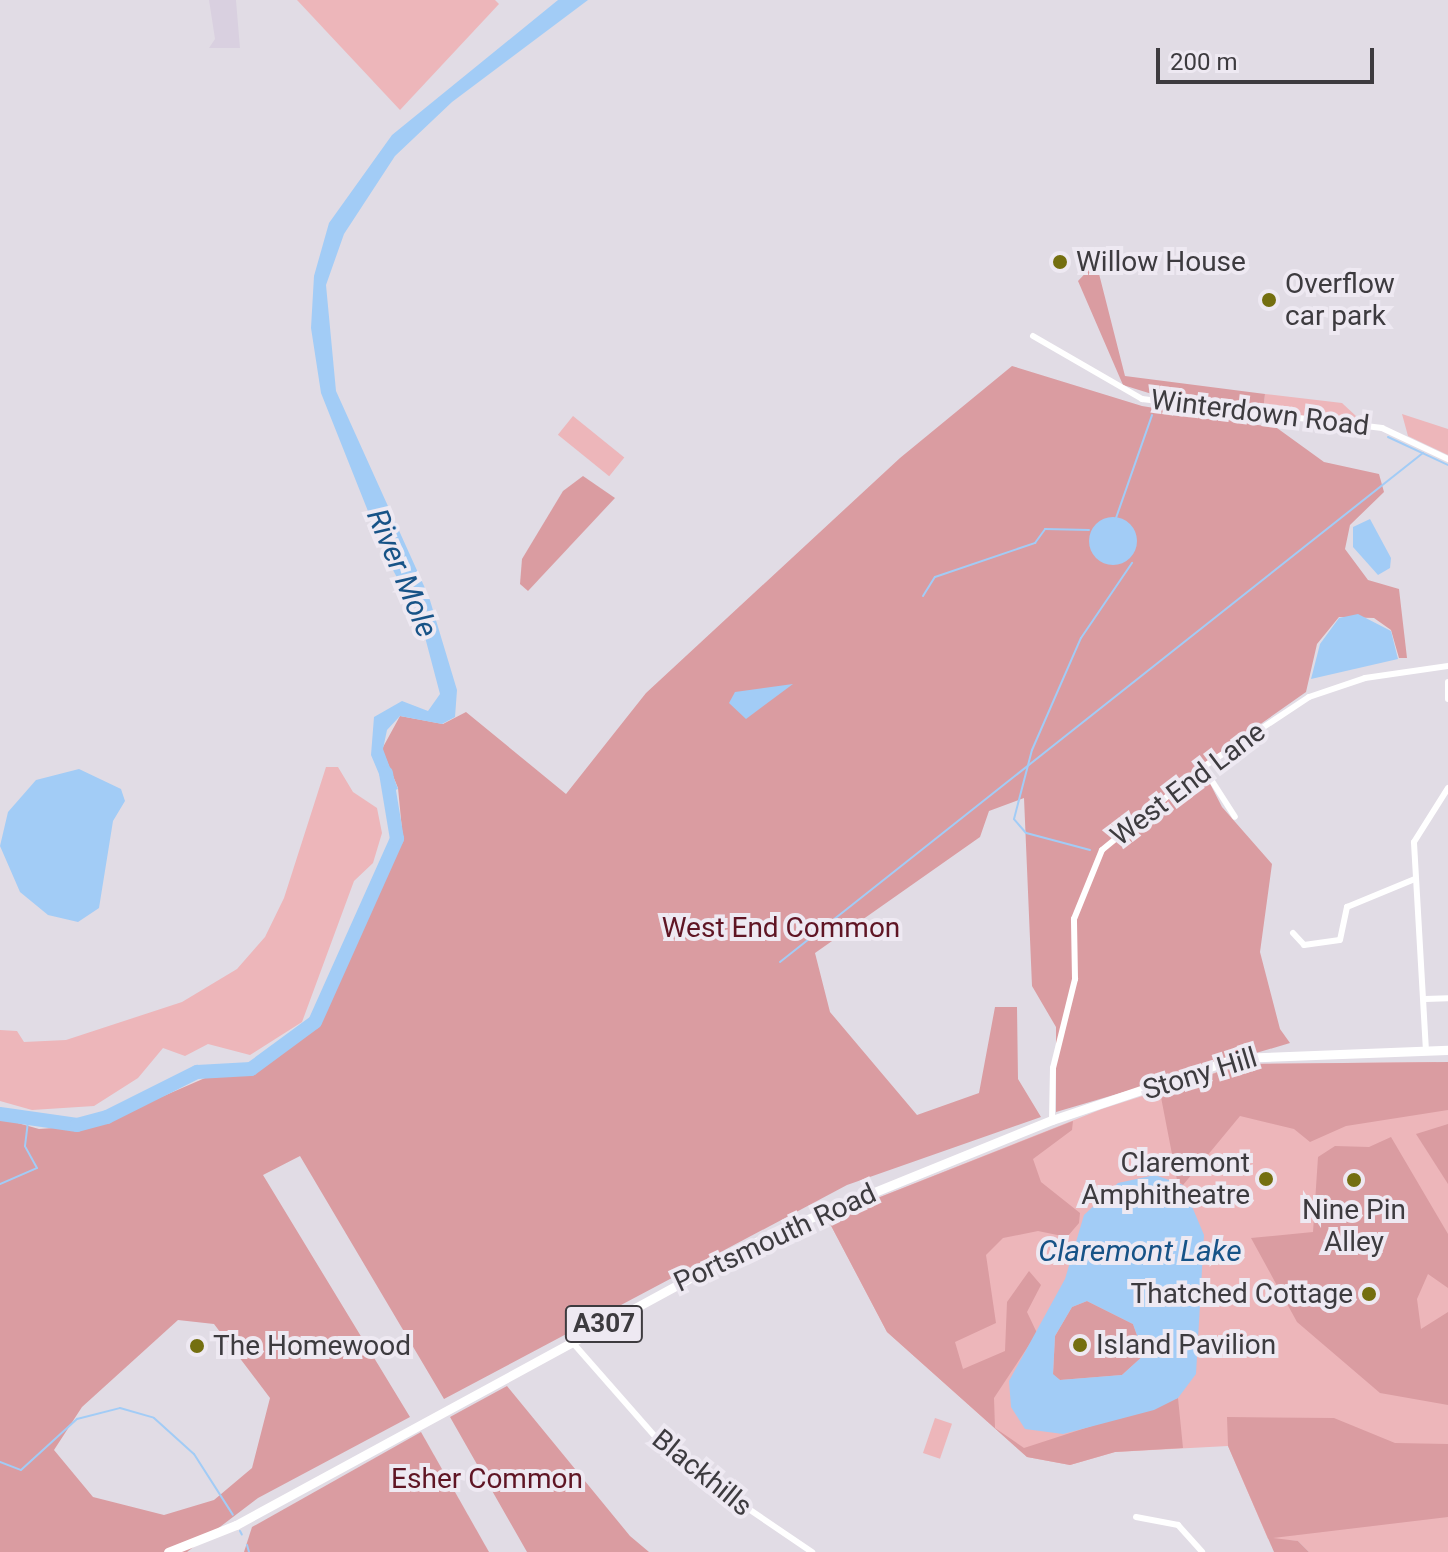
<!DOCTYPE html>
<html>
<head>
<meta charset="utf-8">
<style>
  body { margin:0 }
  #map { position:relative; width:1448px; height:1552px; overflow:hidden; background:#e1dce5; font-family:Roboto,sans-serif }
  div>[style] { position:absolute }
  .built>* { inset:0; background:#d9d0e0 }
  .green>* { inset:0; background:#edb6ba; transform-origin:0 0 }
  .forest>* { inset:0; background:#da9ca1 }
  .water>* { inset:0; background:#a2ccf6 }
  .round { border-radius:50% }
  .stream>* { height:2px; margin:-1px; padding:0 1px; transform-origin:1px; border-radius:1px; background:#a2ccf6 }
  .river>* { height:14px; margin:-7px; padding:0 7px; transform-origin:7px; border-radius:7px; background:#a2ccf6 }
  .minor>* { height:6px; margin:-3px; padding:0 3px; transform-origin:3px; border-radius:3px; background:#fff }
  .primary>* { height:9px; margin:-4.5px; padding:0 4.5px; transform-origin:4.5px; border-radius:4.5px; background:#fff }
  .dots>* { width:22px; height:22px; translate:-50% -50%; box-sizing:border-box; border:4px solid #eee9f2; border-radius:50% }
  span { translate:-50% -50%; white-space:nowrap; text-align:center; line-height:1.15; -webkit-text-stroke:8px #eee9f2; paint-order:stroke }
  .shield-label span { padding:2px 6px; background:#eee9f2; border:2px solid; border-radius:6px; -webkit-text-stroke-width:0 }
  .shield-label { font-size:26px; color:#3d3b3f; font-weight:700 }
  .poi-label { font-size:28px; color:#3d3b3f }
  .left { translate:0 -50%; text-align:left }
  .right { translate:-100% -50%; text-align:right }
  .street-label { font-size:28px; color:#3d3b3f }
  .park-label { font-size:28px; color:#5f1524 }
  .water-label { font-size:30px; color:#175387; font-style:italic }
  .scale { position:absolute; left:1156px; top:48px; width:218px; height:36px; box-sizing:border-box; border:4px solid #3d3b3f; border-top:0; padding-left:10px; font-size:24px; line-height:28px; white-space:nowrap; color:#3d3b3f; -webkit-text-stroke:6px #eee9f2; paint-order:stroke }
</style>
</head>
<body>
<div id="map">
  <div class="built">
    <i style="clip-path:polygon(209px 0,236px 0,240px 48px,209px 48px,215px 39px)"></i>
  </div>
  <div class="green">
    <i style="clip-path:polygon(297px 0,495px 0,499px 4px,400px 110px)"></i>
    <i style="clip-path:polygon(1265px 394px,1342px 403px,1356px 416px,1352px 422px,1263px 413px)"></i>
    <i style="clip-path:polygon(1402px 414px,1448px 429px,1448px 455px,1408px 436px)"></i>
    <i style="left:573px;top:416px;width:66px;height:24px;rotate:39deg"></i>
    <i style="clip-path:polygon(326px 767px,338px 767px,353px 792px,377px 808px,382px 833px,373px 863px,354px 881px,302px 1022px,250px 1055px,208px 1044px,185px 1056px,163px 1048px,138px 1078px,94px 1106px,32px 1110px,0 1101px,0 1030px,17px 1031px,24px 1042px,66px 1040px,182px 1002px,237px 969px,265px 937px,284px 898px)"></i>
    <i style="clip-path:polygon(1436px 1062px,1448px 1090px,1448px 1552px,1309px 1552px,1298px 1541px,1268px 1539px,1228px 1446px,1115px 1452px,1070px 1465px,1027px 1457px,887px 1332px,827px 1218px,1102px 1109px,1242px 1064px)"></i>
    <i style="left:935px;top:1418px;width:18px;height:37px;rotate:19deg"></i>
  </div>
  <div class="forest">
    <i style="clip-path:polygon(1096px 262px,1125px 376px,1265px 394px,1263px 413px,1184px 404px,1123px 385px,1078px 281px)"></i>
    <i style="clip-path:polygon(evenodd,1012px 366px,1142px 406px,1277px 428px,1324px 462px,1379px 474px,1384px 492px,1350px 525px,1345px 549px,1368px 580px,1399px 589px,1407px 658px,1399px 658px,1391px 630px,1374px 618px,1339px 617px,1317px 644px,1306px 692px,1201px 766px,1222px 807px,1272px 864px,1260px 952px,1280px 1029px,1290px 1043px,1056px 1112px,1056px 1027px,1032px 986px,1024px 798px,989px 811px,980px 837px,815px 953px,830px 1012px,917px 1115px,979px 1093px,995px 1007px,1017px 1007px,1018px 1079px,1041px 1117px,847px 1185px,444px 1399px,300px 1156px,263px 1175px,410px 1417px,258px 1498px,187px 1552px,0 1552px,0 1118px,39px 1129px,97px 1125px,205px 1078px,250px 1075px,319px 1022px,403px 840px,398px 788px,382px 749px,400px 716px,443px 724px,466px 712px,566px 794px,646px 693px,900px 458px,1012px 366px,178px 1320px,214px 1324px,270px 1398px,252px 1468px,214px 1500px,164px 1515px,93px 1497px,54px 1450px,82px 1407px,178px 1320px)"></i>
    <i style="clip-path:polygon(583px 476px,615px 498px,528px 591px,520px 584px,522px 559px,563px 491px)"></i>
    <i style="clip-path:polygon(1448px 1062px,1448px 1110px,1346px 1126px,1310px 1142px,1294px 1129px,1240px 1116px,1183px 1185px,1177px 1180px,1160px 1092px,1242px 1064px)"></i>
    <i style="clip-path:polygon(1073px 1121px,1072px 1130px,1033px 1159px,1041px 1182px,1080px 1213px,1079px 1223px,1067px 1237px,1038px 1231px,1003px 1238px,986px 1255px,996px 1323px,955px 1342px,963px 1369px,1005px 1351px,1007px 1302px,1029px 1271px,1041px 1285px,1027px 1312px,1037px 1333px,994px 1398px,995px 1428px,1024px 1448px,1178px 1398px,1183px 1448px,1115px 1452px,1070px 1465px,1027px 1457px,887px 1332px,827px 1218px)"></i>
    <i style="clip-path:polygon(1448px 1124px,1448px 1184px,1416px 1134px)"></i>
    <i style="clip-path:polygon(1391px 1137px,1448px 1234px,1448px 1288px,1428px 1274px,1417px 1299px,1421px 1329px,1448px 1312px,1448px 1405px,1380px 1393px,1297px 1322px,1251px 1238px,1313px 1232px,1318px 1157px,1335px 1146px,1369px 1147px)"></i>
    <i style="clip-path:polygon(1087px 1301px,1133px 1324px,1144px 1355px,1122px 1375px,1060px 1380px,1053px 1375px,1055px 1336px,1072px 1307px)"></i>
    <i style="clip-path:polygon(507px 1386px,630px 1536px,649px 1552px,527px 1552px,450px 1417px)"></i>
    <i style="clip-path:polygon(1227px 1417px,1334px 1418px,1395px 1443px,1448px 1444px,1448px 1517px,1273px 1538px,1298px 1541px,1309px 1552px,1274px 1552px,1228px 1446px)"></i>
    <i style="clip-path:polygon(421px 1432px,489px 1552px,244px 1552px,252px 1527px)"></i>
  </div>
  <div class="water">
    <i style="clip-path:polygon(558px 0,588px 0,452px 102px,395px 156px,344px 234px,326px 285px,336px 391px,429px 597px,457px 690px,455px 717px,442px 724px,400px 716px,387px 730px,383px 749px,398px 789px,387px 793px,371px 755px,374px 717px,402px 701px,428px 711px,440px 694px,421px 622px,387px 559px,321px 393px,311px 328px,314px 276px,329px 223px,392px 135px)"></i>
    <i class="round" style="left:1089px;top:517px;width:48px;height:48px"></i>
    <i style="clip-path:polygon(1370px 519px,1391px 558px,1390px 568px,1378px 575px,1353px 547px,1353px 527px)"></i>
    <i style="clip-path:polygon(1358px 614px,1391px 631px,1398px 659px,1311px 679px,1320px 644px,1339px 618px)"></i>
    <i style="clip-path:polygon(793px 684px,746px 719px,729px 703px,735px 692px)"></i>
    <i style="clip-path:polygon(79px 769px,121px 789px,125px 801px,113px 821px,99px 908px,78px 922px,48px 915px,20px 892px,0 846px,8px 812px,36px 780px)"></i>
    <i style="clip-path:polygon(evenodd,1155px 1175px,1183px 1185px,1204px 1235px,1196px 1374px,1178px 1398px,1154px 1410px,1063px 1434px,1025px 1429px,1011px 1407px,1009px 1381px,1065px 1279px,1084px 1215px,1118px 1183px,1155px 1175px,1087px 1301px,1133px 1324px,1144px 1355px,1122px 1375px,1060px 1380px,1053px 1374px,1055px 1336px,1072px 1307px,1087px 1301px)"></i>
  </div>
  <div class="stream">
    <i style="left:1388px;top:437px;width:66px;rotate:25deg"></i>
    <i style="left:1116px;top:518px;width:109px;rotate:-70.7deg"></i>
    <i style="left:923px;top:596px;width:22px;rotate:-58deg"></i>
    <i style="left:935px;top:577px;width:106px;rotate:-18.8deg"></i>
    <i style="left:1035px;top:543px;width:17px;rotate:-54deg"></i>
    <i style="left:1045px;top:529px;width:44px;rotate:1.3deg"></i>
    <i style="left:1090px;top:850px;width:66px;rotate:-165.1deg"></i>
    <i style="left:1026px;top:833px;width:18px;rotate:-131deg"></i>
    <i style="left:1014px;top:819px;width:71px;rotate:-75.4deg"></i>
    <i style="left:1032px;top:750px;width:122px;rotate:-66.4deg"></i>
    <i style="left:1081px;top:638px;width:91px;rotate:-55.8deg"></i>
    <i style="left:780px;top:962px;width:820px;rotate:-38.37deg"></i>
    <i style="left:0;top:1184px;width:40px;rotate:-23.4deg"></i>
    <i style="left:37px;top:1168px;width:25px;rotate:-119deg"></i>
    <i style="left:25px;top:1146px;width:24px;rotate:-83deg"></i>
    <i style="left:0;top:1462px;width:22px;rotate:21deg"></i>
    <i style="left:21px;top:1470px;width:76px;rotate:-42.3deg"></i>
    <i style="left:77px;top:1419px;width:44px;rotate:-14.3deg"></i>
    <i style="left:120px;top:1408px;width:35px;rotate:16deg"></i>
    <i style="left:154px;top:1418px;width:54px;rotate:42deg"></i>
    <i style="left:194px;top:1454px;width:72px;rotate:57.4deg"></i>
    <i style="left:240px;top:1531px;width:4px;rotate:63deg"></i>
    <i style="left:247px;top:1545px;width:7px;rotate:74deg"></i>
  </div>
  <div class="river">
    <i style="left:0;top:1114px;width:78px;rotate:8.1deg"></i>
    <i style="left:77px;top:1125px;width:31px;rotate:-15deg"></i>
    <i style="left:107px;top:1117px;width:101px;rotate:-26.6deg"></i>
    <i style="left:197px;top:1072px;width:54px;rotate:-3.2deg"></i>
    <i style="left:251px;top:1069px;width:79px;rotate:-36.3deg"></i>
    <i style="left:315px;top:1022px;width:201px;rotate:-65.9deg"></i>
    <i style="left:397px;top:839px;width:67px;rotate:-99.5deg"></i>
  </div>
  <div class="minor">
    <i style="left:1033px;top:336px;width:126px;rotate:30deg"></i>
    <i style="left:1142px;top:399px;width:242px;rotate:6.9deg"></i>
    <i style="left:1382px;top:428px;width:73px;rotate:25.2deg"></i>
    <i style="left:1448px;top:682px;width:17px;rotate:90deg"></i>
    <i style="left:1203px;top:767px;width:59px;rotate:57.4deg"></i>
    <i style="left:1293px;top:933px;width:16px;rotate:47deg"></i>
    <i style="left:1304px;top:945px;width:36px;rotate:-8deg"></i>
    <i style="left:1340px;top:940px;width:34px;rotate:-78deg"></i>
    <i style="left:1347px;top:907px;width:74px;rotate:-22.4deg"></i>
    <i style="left:1425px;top:999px;width:23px;rotate:-2deg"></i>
    <i style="left:1426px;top:1051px;width:209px;rotate:-93.3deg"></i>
    <i style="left:1414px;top:842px;width:64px;rotate:-57.8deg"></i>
    <i style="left:1052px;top:1120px;width:52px;rotate:-88.9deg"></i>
    <i style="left:1053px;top:1068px;width:92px;rotate:-76.1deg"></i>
    <i style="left:1075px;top:979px;width:60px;rotate:-91deg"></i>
    <i style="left:1074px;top:919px;width:74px;rotate:-67.9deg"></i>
    <i style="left:1102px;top:850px;width:131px;rotate:-39.4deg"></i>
    <i style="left:1203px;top:767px;width:127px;rotate:-33.4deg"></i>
    <i style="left:1309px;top:697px;width:59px;rotate:-18.7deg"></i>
    <i style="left:1365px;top:678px;width:84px;rotate:-8.2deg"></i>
    <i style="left:573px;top:1343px;width:154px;rotate:48.7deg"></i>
    <i style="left:675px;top:1459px;width:166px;rotate:34.2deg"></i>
    <i style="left:1136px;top:1517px;width:43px;rotate:10.8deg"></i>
    <i style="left:1178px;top:1525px;width:36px;rotate:48deg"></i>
  </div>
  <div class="primary">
    <i style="left:168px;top:1552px;width:73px;rotate:-21.7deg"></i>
    <i style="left:236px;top:1525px;width:609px;rotate:-28.54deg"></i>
    <i style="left:771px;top:1234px;width:303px;rotate:-22.1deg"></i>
    <i style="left:1052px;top:1120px;width:194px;rotate:-18.6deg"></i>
    <i style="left:1236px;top:1058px;width:212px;rotate:-2.2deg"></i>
  </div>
  <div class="dots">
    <i style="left:1060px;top:262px;background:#746f10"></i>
    <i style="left:1269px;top:300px;background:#746f10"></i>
    <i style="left:1266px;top:1179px;background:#746f10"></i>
    <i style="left:1354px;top:1180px;background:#746f10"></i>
    <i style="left:1369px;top:1294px;background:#746f10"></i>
    <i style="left:1080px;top:1345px;background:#746f10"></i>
    <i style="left:197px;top:1346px;background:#746f10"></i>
  </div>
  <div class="shield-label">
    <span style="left:604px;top:1324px">A307</span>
  </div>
  <div class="poi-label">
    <span class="left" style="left:1076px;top:262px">Willow House</span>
    <span class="left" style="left:1285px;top:300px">Overflow<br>car park</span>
    <span class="right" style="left:1250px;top:1179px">Claremont<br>Amphitheatre</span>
    <span style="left:1354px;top:1226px">Nine Pin<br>Alley</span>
    <span class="right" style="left:1353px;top:1294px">Thatched Cottage</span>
    <span class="left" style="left:1096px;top:1345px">Island Pavilion</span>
    <span class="left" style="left:213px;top:1346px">The Homewood</span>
  </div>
  <div class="street-label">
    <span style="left:1260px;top:413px;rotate:7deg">Winterdown Road</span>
    <span style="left:1188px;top:784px;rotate:-37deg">West End Lane</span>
    <span style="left:1200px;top:1074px;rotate:-17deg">Stony Hill</span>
    <span style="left:775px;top:1238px;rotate:-25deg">Portsmouth Road</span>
    <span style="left:702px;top:1473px;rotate:39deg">Blackhills</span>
  </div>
  <div class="park-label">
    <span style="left:781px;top:928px">West End Common</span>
    <span style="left:487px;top:1479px">Esher Common</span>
  </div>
  <div class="water-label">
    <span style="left:402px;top:573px;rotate:67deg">River Mole</span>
    <span style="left:1140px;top:1251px">Claremont Lake</span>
  </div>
  <div class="scale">200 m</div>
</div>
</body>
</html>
